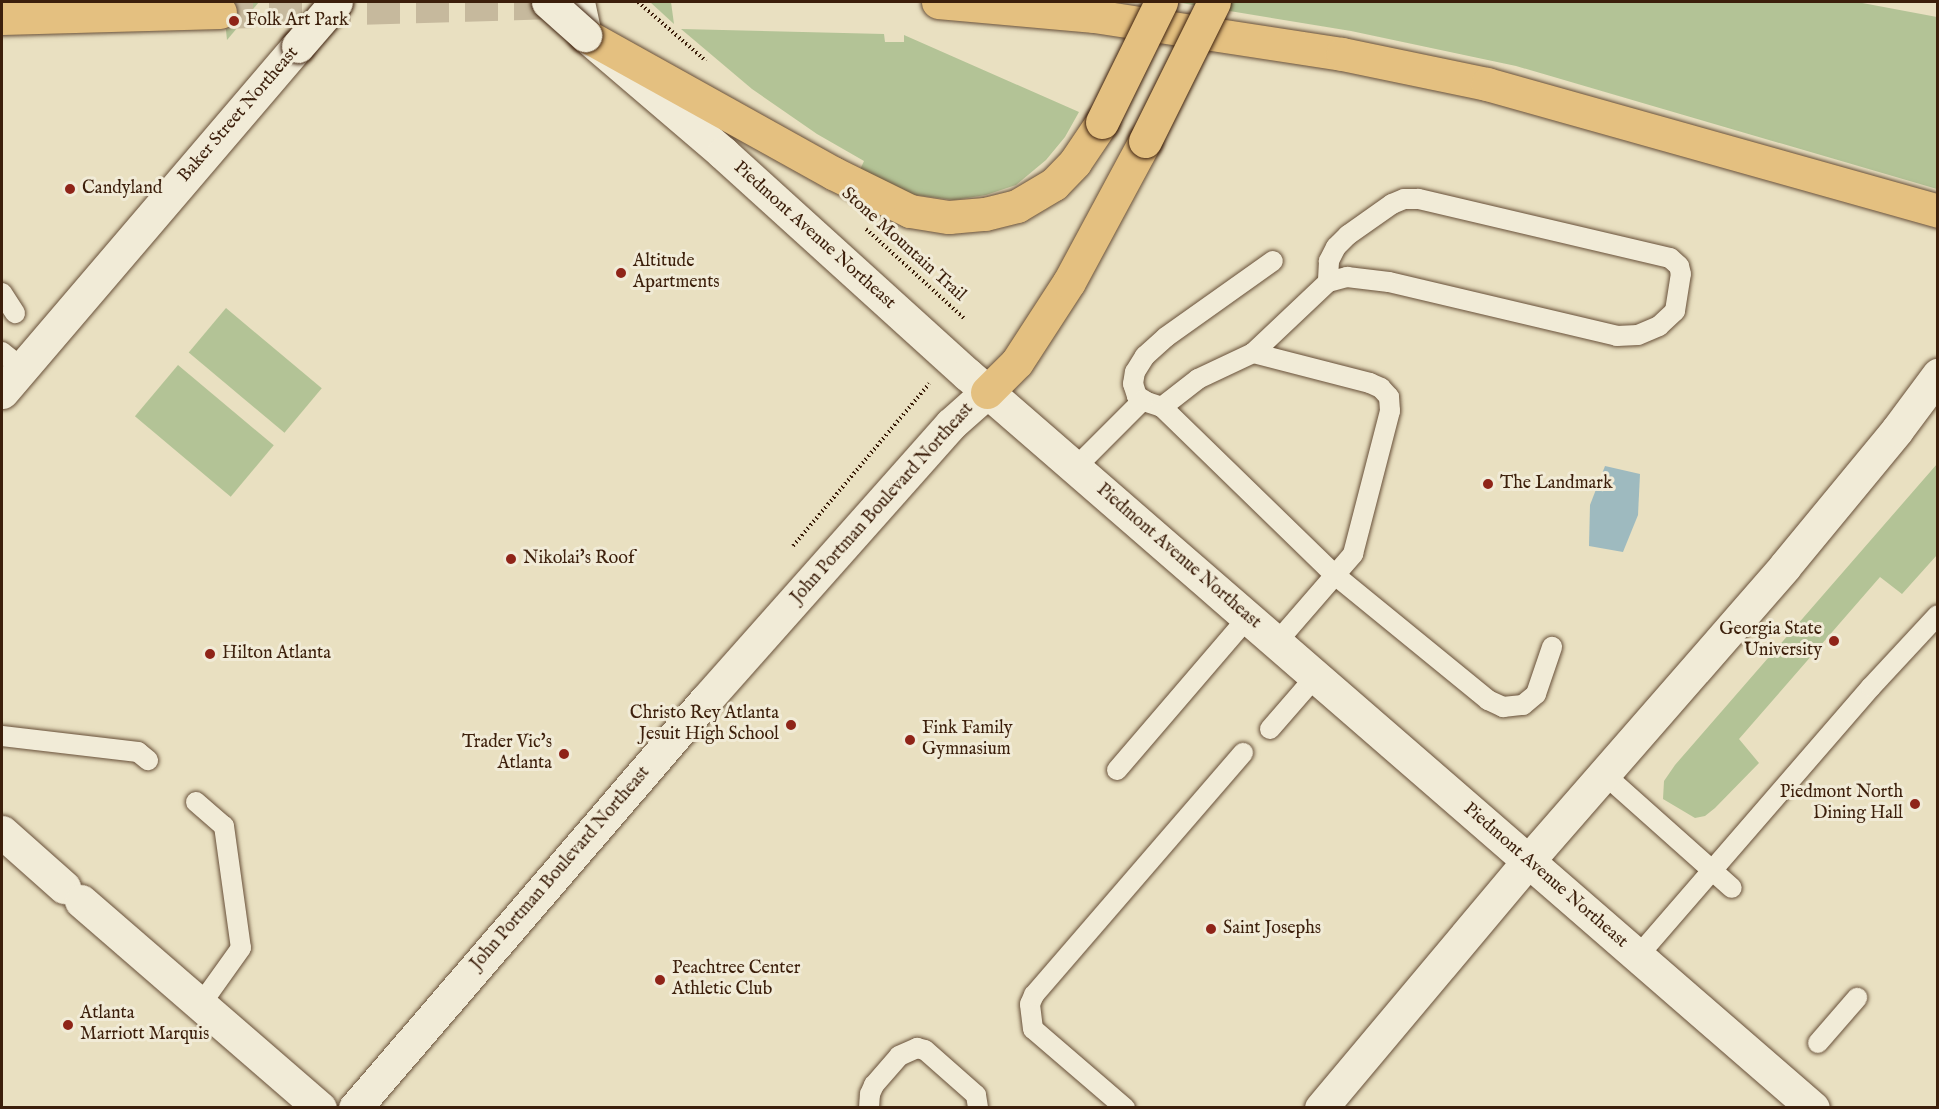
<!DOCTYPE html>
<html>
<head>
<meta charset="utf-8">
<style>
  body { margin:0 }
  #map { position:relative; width:1939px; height:1109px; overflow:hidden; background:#e9e0c1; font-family:"IM FELL English",serif }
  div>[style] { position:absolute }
  .green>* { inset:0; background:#b3c396; transform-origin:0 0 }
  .water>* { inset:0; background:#9ebabf }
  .highway-tunnel>* { height:33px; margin-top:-16.5px; transform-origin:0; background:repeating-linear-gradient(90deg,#c6b99d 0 33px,transparent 0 49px) }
  .path>* { height:4px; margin-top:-2px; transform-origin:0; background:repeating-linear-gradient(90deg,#3c1f0b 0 1.5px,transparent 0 4.5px) }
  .roads { filter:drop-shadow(0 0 2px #674f38) drop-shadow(0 0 2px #674f38) }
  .lane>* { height:20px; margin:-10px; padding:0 10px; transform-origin:10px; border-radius:10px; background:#f1ebd7 }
  .secondary>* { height:33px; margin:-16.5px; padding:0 16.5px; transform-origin:16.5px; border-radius:16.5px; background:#f1ebd7 }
  .highway>* { height:33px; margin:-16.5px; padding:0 16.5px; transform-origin:16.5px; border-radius:16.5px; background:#e4c080 }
  .bridges { filter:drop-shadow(0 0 2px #3c1f0b) drop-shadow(0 0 2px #3c1f0b) }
  .secondary-bridge>* { height:33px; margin:-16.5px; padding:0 16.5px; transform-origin:16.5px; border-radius:16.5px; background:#f1ebd7 }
  .highway-bridge>* { height:33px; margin:-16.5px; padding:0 16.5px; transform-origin:16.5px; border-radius:16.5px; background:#e4c080 }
  .dots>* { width:16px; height:16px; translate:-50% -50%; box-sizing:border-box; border:3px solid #f1ebd7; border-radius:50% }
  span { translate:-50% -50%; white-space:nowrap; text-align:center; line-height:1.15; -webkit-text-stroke:6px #f1ebd7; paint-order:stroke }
  .poi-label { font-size:18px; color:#3c1f0b }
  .left { translate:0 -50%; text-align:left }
  .right { translate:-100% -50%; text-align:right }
  .street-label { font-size:18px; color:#3c1f0b }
  .frame { position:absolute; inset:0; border:3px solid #3c1f0b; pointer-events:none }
</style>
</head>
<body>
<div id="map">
  <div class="green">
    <i style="clip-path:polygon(223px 2px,259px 2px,227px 40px)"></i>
    <i style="clip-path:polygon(650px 2px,671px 2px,674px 24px)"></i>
    <i style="clip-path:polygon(1175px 2px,1857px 2px,1937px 17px,1937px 189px,1516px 66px,1351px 31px)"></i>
    <i style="clip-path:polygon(681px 29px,884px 34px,885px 42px,904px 42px,904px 35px,1079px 112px,1065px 137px,1046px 160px,1016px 185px,986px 195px,954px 200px,900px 193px,858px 174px,864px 161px,817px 134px,752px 89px)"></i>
    <i style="left:226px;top:308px;width:125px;height:58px;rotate:40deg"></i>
    <i style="left:178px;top:365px;width:125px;height:67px;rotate:40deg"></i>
    <i style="clip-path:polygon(1937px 464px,1937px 555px,1902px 594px,1880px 577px,1739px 739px,1759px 763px,1715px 808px,1705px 816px,1695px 818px,1663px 799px,1664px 781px,1675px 765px)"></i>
  </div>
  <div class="water">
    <i style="clip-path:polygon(1605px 466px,1640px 474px,1638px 515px,1623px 552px,1589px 546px,1590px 505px)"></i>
  </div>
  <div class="highway-tunnel">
    <i style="left:220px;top:12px;width:343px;rotate:-1.7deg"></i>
  </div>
  <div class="path">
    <i style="left:638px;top:2px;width:90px;rotate:40.9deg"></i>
    <i style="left:866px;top:229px;width:134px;rotate:42.3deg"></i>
    <i style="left:793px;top:546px;width:212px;rotate:-50deg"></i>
  </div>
  <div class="roads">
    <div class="lane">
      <i style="left:2px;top:293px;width:24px;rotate:57deg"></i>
      <i style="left:2px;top:352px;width:26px;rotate:39deg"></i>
      <i style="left:1253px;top:353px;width:103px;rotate:-43.4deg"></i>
      <i style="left:1328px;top:282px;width:20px;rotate:-15deg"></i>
      <i style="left:1347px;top:277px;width:42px;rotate:6.8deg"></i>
      <i style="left:1389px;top:282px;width:234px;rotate:13.3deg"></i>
      <i style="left:1617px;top:336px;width:21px;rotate:-3deg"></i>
      <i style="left:1638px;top:335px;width:23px;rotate:-23deg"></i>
      <i style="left:1659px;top:326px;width:22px;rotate:-43deg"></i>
      <i style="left:1675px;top:311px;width:37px;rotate:-81deg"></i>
      <i style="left:1681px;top:274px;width:8px;rotate:-104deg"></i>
      <i style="left:1679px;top:266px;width:12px;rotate:-138deg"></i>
      <i style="left:1670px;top:258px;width:259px;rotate:-166.8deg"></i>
      <i style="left:1418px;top:199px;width:14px;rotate:180deg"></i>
      <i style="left:1404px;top:199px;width:13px;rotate:157deg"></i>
      <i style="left:1392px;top:204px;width:54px;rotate:144.8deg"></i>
      <i style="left:1348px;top:235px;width:17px;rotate:135deg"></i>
      <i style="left:1336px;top:247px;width:16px;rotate:117deg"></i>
      <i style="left:1329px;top:261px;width:21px;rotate:93deg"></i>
      <i style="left:1162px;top:407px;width:16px;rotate:-162deg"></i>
      <i style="left:1147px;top:402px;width:12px;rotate:-149deg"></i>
      <i style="left:1137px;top:396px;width:13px;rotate:-108deg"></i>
      <i style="left:1133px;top:384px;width:12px;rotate:-81deg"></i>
      <i style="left:1135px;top:372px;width:19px;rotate:-58deg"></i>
      <i style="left:1145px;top:356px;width:28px;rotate:-42deg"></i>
      <i style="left:1166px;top:337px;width:131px;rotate:-35.4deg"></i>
      <i style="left:1075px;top:468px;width:96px;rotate:-45deg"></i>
      <i style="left:1277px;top:642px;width:89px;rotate:-49.1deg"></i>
      <i style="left:1335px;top:575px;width:28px;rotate:-49deg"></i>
      <i style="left:1353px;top:554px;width:148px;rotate:-75.5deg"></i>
      <i style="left:1390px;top:411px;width:14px;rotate:-94deg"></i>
      <i style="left:1389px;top:397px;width:12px;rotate:-132deg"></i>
      <i style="left:1381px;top:388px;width:12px;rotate:-156deg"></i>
      <i style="left:1370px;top:383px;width:121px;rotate:-165.6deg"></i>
      <i style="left:1253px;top:353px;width:61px;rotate:154.7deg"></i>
      <i style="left:1198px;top:379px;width:46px;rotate:142.1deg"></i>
      <i style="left:1162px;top:407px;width:241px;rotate:44.2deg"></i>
      <i style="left:1335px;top:575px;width:198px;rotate:39.2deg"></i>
      <i style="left:1488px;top:700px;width:17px;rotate:25deg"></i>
      <i style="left:1503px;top:707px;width:20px;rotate:-6deg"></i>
      <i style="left:1523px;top:705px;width:17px;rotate:-40deg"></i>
      <i style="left:1536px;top:694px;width:50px;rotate:-71.2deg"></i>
      <i style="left:1270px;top:729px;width:70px;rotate:-49deg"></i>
      <i style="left:2px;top:736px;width:137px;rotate:6.7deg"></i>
      <i style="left:138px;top:752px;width:13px;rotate:39deg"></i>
      <i style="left:1117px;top:770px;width:201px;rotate:-49.4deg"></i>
      <i style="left:1604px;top:774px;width:171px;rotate:41.7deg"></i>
      <i style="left:196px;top:802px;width:37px;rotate:41deg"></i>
      <i style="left:224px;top:826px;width:123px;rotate:82.1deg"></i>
      <i style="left:241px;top:948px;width:69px;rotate:125.5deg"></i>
      <i style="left:1638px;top:956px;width:356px;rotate:-49.1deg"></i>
      <i style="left:1871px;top:687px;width:98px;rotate:-47.1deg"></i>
      <i style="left:1818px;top:1043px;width:60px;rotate:-49.1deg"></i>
      <i style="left:869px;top:1108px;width:14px;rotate:-86deg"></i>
      <i style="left:870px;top:1094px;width:10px;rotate:-66deg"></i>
      <i style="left:874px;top:1085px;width:38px;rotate:-49deg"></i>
      <i style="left:899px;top:1056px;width:20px;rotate:-24deg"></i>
      <i style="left:917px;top:1048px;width:8px;rotate:14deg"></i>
      <i style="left:925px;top:1050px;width:68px;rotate:41.4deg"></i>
      <i style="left:976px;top:1095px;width:13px;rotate:81deg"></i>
      <i style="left:1125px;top:1108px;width:121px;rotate:-139.3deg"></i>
      <i style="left:1033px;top:1029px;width:25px;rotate:-97deg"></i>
      <i style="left:1030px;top:1004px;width:10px;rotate:-66deg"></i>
      <i style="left:1034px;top:995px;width:320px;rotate:-49.2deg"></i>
    </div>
    <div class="secondary">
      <i style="left:578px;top:2px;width:34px;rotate:78deg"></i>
      <i style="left:585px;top:35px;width:182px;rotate:40.5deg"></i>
      <i style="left:723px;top:153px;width:329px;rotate:42.2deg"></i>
      <i style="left:967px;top:374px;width:1120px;rotate:40.95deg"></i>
      <i style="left:2px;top:392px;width:455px;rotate:-49.5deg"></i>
      <i style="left:2px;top:832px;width:83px;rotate:41.6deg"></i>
      <i style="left:81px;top:901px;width:316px;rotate:40.9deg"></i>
      <i style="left:355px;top:1108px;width:537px;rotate:-49.31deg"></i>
      <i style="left:705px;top:701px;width:370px;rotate:-48.4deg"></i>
      <i style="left:951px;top:424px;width:48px;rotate:-41.6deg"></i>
      <i style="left:1321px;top:1108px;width:322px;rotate:-50deg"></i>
      <i style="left:1528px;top:861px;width:391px;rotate:-48.9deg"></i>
      <i style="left:1785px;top:566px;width:176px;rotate:-50.5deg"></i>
      <i style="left:1897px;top:430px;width:69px;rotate:-53.3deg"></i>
    </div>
    <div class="highway">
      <i style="left:938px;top:2px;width:157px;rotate:5.1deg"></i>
      <i style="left:1094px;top:16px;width:251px;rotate:8.7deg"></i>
      <i style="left:1342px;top:54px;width:148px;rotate:11.7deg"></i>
      <i style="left:1487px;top:84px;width:469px;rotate:15.7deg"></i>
      <i style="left:2px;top:18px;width:218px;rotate:-1.6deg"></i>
      <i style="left:585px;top:35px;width:284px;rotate:29.1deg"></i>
      <i style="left:833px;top:173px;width:86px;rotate:26.3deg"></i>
      <i style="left:910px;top:211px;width:39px;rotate:9deg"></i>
      <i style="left:949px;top:217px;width:36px;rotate:-5deg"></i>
      <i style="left:985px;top:214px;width:33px;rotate:-14deg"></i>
      <i style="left:1017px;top:206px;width:43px;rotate:-30.7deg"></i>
      <i style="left:1054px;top:184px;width:30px;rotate:-46deg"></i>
      <i style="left:1075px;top:162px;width:48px;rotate:-56deg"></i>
      <i style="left:987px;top:392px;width:42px;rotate:-45deg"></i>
      <i style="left:1017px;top:362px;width:95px;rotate:-57deg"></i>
      <i style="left:1069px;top:282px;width:160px;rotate:-61.7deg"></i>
    </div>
  </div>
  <div class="bridges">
    <div class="secondary-bridge">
      <i style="left:548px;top:2px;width:50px;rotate:41.7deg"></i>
      <i style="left:298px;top:46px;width:58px;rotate:-49.2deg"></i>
    </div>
    <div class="highway-bridge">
      <i style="left:1102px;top:122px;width:134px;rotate:-63.8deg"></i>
      <i style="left:1145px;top:141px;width:155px;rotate:-63.6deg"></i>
    </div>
  </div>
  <div class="dots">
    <i style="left:234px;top:21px;background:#8f2418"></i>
    <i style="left:70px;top:189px;background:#8f2418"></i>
    <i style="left:621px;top:273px;background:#8f2418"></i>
    <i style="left:1488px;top:484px;background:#8f2418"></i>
    <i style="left:511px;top:559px;background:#8f2418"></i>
    <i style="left:1834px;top:641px;background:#8f2418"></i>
    <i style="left:210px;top:654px;background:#8f2418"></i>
    <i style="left:791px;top:725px;background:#8f2418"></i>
    <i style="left:910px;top:740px;background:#8f2418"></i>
    <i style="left:564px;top:754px;background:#8f2418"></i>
    <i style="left:1915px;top:804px;background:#8f2418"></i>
    <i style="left:1211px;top:929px;background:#8f2418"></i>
    <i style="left:660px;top:980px;background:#8f2418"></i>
    <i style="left:68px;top:1025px;background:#8f2418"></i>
  </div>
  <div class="poi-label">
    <span class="left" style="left:246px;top:21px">Folk Art Park</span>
    <span class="left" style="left:82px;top:189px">Candyland</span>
    <span class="left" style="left:633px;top:273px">Altitude<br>Apartments</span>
    <span class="left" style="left:1500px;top:484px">The Landmark</span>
    <span class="left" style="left:523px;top:559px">Nikolai's Roof</span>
    <span class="right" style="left:1822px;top:641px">Georgia State<br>University</span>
    <span class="left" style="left:222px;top:654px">Hilton Atlanta</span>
    <span class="right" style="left:779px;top:725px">Christo Rey Atlanta<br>Jesuit High School</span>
    <span class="left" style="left:922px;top:740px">Fink Family<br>Gymnasium</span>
    <span class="right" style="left:552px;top:754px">Trader Vic's<br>Atlanta</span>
    <span class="right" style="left:1903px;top:804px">Piedmont North<br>Dining Hall</span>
    <span class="left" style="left:1223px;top:929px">Saint Josephs</span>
    <span class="left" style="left:672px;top:980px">Peachtree Center<br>Athletic Club</span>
    <span class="left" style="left:80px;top:1025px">Atlanta<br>Marriott Marquis</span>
  </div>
  <div class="street-label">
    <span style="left:239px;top:115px;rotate:-49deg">Baker Street Northeast</span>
    <span style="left:814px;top:236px;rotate:42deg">Piedmont Avenue Northeast</span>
    <span style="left:903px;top:245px;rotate:42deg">Stone Mountain Trail</span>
    <span style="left:883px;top:504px;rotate:-48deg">John Portman Boulevard Northeast</span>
    <span style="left:1178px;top:557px;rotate:41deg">Piedmont Avenue Northeast</span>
    <span style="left:561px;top:869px;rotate:-49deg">John Portman Boulevard Northeast</span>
    <span style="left:1545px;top:876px;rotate:41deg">Piedmont Avenue Northeast</span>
  </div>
  <div class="frame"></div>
</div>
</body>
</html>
